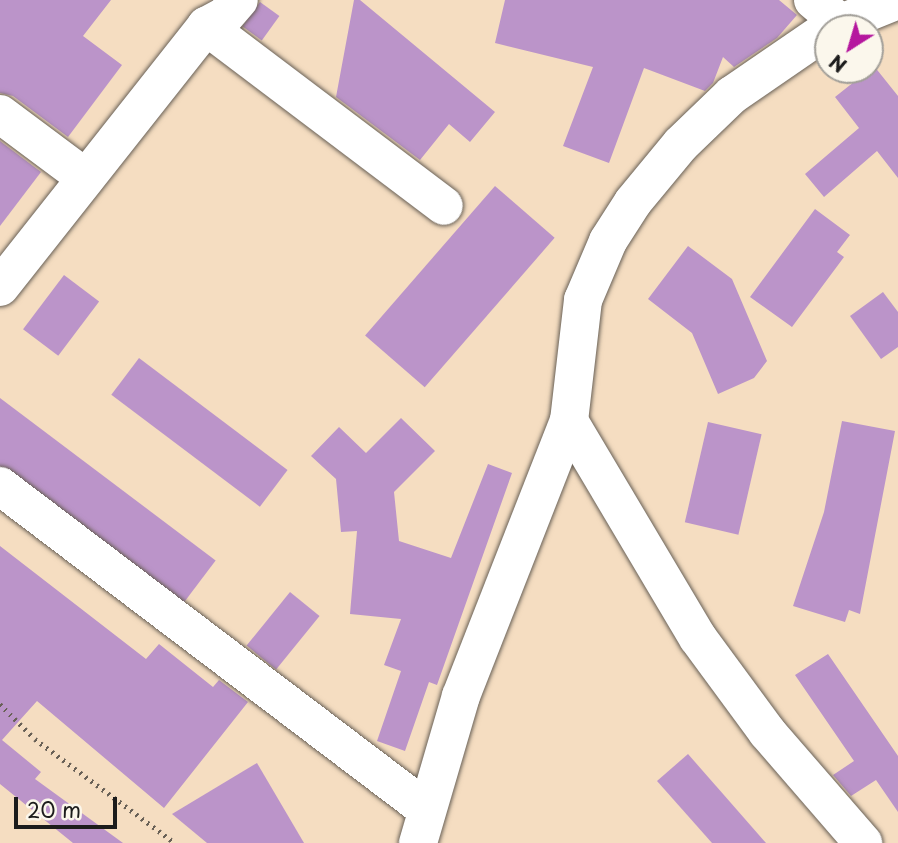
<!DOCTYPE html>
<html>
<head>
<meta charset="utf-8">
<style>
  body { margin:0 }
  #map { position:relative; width:898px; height:843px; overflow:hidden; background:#f5ddc1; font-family:"Playpen Sans",sans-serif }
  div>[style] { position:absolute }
  .building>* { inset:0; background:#bb94c9; transform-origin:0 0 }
  .path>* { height:4.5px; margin-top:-2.25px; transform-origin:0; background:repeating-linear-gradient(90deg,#686056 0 2px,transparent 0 7px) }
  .roads { filter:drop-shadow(0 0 2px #686056) drop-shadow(0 0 2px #686056) }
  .minor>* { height:38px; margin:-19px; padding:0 19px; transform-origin:19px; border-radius:19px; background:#fff }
  .major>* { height:38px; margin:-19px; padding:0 19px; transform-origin:19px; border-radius:19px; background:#fff }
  span { translate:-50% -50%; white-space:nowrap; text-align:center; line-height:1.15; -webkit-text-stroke:6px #fbf7ec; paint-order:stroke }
  .north { position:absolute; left:814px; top:14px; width:70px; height:70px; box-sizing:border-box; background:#fbf7ec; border:2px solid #a29f99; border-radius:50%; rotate:217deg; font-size:19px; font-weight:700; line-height:28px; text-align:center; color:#1c1c1c }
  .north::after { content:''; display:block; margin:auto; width:24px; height:32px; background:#b5179e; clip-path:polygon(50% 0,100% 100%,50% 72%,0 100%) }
  .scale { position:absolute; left:14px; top:797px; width:103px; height:32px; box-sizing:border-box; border:4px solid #1c1c1c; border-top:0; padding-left:9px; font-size:21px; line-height:24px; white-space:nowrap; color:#1c1c1c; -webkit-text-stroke:5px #fbf7ec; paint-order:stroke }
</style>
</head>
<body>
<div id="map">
  <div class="building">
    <i style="clip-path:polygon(0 0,111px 0,83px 36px,122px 65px,68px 137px,13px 96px,0 93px)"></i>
    <i style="clip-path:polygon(354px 0,360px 0,495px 112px,470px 142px,449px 124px,420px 160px,336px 97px)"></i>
    <i style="clip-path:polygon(505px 0,779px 0,797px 15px,777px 38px,734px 67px,723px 57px,713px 83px,705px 91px,644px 68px,609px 163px,563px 146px,593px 67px,495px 43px)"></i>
    <i style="left:260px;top:2px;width:24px;height:30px;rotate:36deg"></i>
    <i style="clip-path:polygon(874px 66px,898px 96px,898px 178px,877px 151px,824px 197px,805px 174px,859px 128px,835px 97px)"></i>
    <i style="clip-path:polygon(0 141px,41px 172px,0 226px)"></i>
    <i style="left:495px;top:186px;width:79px;height:198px;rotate:41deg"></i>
    <i style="clip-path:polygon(815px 209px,850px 235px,837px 252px,844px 257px,792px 327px,750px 297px)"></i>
    <i style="clip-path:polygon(688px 246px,732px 279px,767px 361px,754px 378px,718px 394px,692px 333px,648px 299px)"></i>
    <i style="left:64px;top:275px;width:44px;height:68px;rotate:37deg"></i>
    <i style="clip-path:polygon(883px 292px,898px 312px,898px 347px,881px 359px,850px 316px)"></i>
    <i style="left:139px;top:358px;width:186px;height:46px;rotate:37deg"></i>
    <i style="left:0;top:398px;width:270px;height:59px;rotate:37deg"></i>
    <i style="clip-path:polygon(401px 418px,435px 451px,394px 492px,399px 541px,451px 558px,488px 464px,512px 473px,437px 685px,429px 682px,405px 751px,377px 741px,401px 671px,384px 665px,401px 619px,350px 614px,357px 531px,341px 532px,336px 479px,311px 456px,339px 427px,366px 453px)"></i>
    <i style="clip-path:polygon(842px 421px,895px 431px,860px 614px,849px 610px,845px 622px,793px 606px,824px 512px)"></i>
    <i style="left:708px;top:422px;width:55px;height:103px;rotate:13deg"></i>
    <i style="clip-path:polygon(0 546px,146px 659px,159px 644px,213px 687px,219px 680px,248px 702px,164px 808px,37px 701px,2px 740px,41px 772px,35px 779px,123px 843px,73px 843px,0 784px)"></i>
    <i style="left:290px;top:592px;width:38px;height:69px;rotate:39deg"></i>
    <i style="clip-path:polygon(828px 654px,898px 756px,898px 812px,876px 780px,851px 796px,833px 775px,854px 761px,795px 675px)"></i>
    <i style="clip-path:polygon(688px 754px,766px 843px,712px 843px,657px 781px)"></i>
    <i style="clip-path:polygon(257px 763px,304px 843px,207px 843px,172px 814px)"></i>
  </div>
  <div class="path">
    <i style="left:0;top:704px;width:49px;rotate:45deg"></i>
    <i style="left:35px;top:739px;width:174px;rotate:36.6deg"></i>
  </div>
  <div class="roads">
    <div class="minor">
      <i style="left:813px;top:0;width:34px;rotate:40deg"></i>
      <i style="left:206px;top:26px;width:298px;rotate:37.1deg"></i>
      <i style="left:0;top:114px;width:107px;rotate:36.7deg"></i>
      <i style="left:0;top:287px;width:333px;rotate:-51.7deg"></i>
      <i style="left:206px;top:26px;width:21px;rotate:-28deg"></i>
      <i style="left:225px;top:16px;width:21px;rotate:-49deg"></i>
      <i style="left:569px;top:421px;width:252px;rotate:59.3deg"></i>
      <i style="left:698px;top:638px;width:117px;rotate:53.7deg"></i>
      <i style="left:767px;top:732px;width:147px;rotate:49.1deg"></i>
      <i style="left:0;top:486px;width:535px;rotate:37.17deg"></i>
    </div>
    <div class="major">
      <i style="left:829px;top:28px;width:74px;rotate:-22.1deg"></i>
      <i style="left:418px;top:843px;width:153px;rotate:-73.7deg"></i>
      <i style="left:461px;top:696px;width:295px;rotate:-68.6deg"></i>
      <i style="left:569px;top:421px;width:122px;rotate:-83.4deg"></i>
      <i style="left:583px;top:300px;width:64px;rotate:-67deg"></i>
      <i style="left:608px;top:241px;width:46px;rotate:-57.3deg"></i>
      <i style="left:633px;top:202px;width:75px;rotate:-50.4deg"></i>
      <i style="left:681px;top:144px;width:71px;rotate:-43.9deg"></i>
      <i style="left:732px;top:95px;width:116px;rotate:-34.5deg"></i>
    </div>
  </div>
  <div class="north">N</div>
  <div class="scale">20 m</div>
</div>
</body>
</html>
